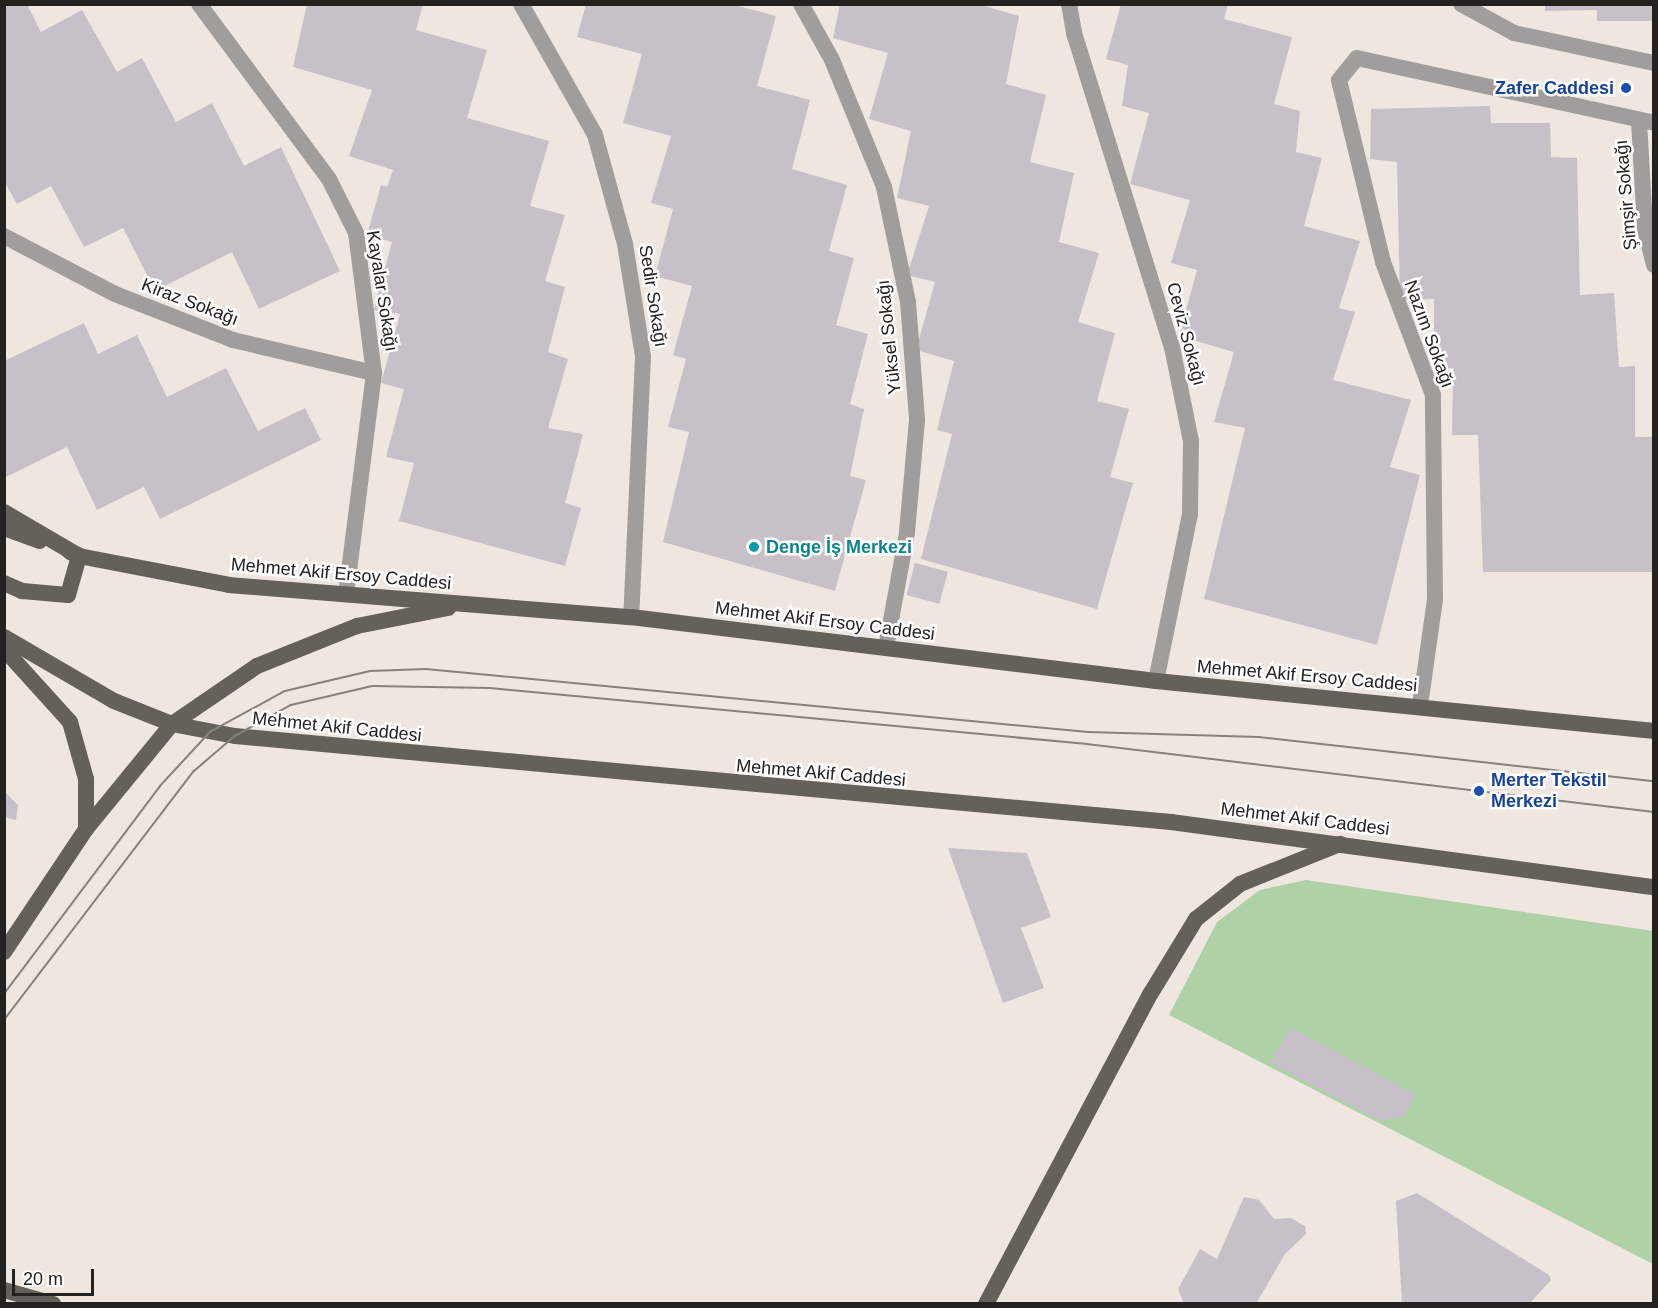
<!DOCTYPE html>
<html>
<head>
<meta charset="utf-8">
<style>
  body { margin:0 }
  #map { position:relative; width:1658px; height:1308px; overflow:hidden; background:#efe7df; font-family:Helvetica,sans-serif }
  div>[style] { position:absolute }
  .green>* { inset:0; background:#aed1a7 }
  .building>* { inset:0; background:#c7c0c9; transform-origin:0 0 }
  .minor>* { height:16px; margin:-8px; padding:0 8px; transform-origin:8px; border-radius:8px; background:#a19d9a }
  .tertiary>* { height:16px; margin:-8px; padding:0 8px; transform-origin:8px; border-radius:8px; background:#a19d9a }
  .primary>* { height:16px; margin:-8px; padding:0 8px; transform-origin:8px; border-radius:8px; background:#66605a }
  .tram>* { height:1.5px; margin:-0.75px; padding:0 0.75px; transform-origin:0.75px; border-radius:0.75px; background:#86817c }
  .dots>* { width:16px; height:16px; translate:-50% -50%; box-sizing:border-box; border:3px solid #fff; border-radius:50% }
  span { translate:-50% -50%; white-space:nowrap; text-align:center; line-height:1.15; -webkit-text-stroke:5px #fff; paint-order:stroke }
  .transit-label { font-size:18px; color:#164399; font-weight:700 }
  .right { translate:-100% -50%; text-align:right }
  .left { translate:0 -50%; text-align:left }
  .street-label { font-size:18px; color:#24211e }
  .culture-label { font-size:18px; color:#0d838f; font-weight:700 }
  .frame { position:absolute; inset:0; border:6px solid #24211e; pointer-events:none }
  .scale { position:absolute; left:12px; top:1269px; width:82px; height:27px; box-sizing:border-box; border:3px solid #24211e; border-top:0; padding-left:8px; font-size:18px; line-height:21px; white-space:nowrap; color:#24211e; -webkit-text-stroke:4px #fff; paint-order:stroke }
</style>
</head>
<body>
<div id="map">
  <div class="green">
    <i style="clip-path:polygon(1306px 880px,1653px 931px,1653px 1264px,1169px 1015px,1217px 922px,1260px 890px)"></i>
  </div>
  <div class="building">
    <i style="clip-path:polygon(4px 4px,27px 4px,41px 32px,82px 10px,117px 72px,142px 58px,176px 122px,212px 103px,244px 166px,281px 147px,340px 271px,259px 309px,232px 252px,155px 291px,123px 228px,84px 247px,51px 186px,17px 204px,4px 181px)"></i>
    <i style="clip-path:polygon(307px 4px,423px 4px,416px 30px,487px 50px,467px 118px,549px 141px,530px 206px,565px 215px,545px 281px,565px 287px,548px 352px,568px 359px,548px 428px,583px 434px,565px 503px,581px 508px,565px 566px,399px 521px,414px 463px,386px 457px,404px 389px,381px 383px,400px 314px,374px 310px,392px 242px,367px 235px,381px 185px,387px 187px,393px 170px,349px 156px,372px 90px,293px 67px)"></i>
    <i style="clip-path:polygon(586px 4px,730px 4px,776px 16px,757px 86px,810px 100px,792px 169px,847px 185px,829px 251px,854px 258px,836px 325px,868px 334px,850px 404px,864px 409px,850px 476px,866px 480px,835px 591px,663px 542px,689px 432px,668px 427px,686px 359px,673px 355px,692px 286px,655px 276px,673px 209px,651px 203px,671px 136px,623px 123px,642px 54px,577px 37px)"></i>
    <i style="clip-path:polygon(840px 4px,978px 4px,1019px 16px,1006px 84px,1046px 95px,1030px 162px,1074px 173px,1059px 242px,1099px 253px,1078px 322px,1115px 333px,1097px 401px,1129px 409px,1110px 477px,1133px 483px,1097px 609px,921px 559px,952px 434px,937px 430px,954px 361px,916px 350px,935px 282px,907px 275px,929px 206px,897px 198px,911px 131px,869px 119px,888px 53px,833px 38px)"></i>
    <i style="clip-path:polygon(1121px 4px,1228px 4px,1224px 19px,1292px 37px,1274px 104px,1300px 111px,1296px 152px,1322px 158px,1304px 226px,1360px 241px,1339px 308px,1355px 312px,1333px 380px,1411px 400px,1390px 467px,1420px 475px,1377px 645px,1204px 599px,1245px 428px,1214px 422px,1234px 352px,1179px 336px,1197px 270px,1171px 263px,1190px 200px,1130px 184px,1149px 113px,1122px 106px,1128px 65px,1106px 59px)"></i>
    <i style="clip-path:polygon(1545px 4px,1654px 4px,1654px 21px,1597px 21px,1597px 10px,1545px 11px)"></i>
    <i style="clip-path:polygon(1490px 106px,1491px 123px,1550px 123px,1551px 157px,1577px 158px,1580px 295px,1614px 293px,1619px 367px,1635px 366px,1635px 437px,1654px 437px,1654px 572px,1483px 572px,1478px 435px,1452px 435px,1453px 368px,1434px 369px,1434px 299px,1400px 300px,1397px 162px,1370px 159px,1371px 109px)"></i>
    <i style="clip-path:polygon(84px 323px,98px 354px,137px 335px,167px 397px,226px 368px,258px 431px,305px 408px,321px 440px,160px 519px,144px 487px,97px 510px,67px 447px,6px 477px,4px 361px)"></i>
    <i style="left:915px;top:563px;width:34px;height:33px;rotate:15deg"></i>
    <i style="clip-path:polygon(4px 791px,18px 805px,16px 820px,4px 817px)"></i>
    <i style="clip-path:polygon(948px 848px,1027px 853px,1051px 917px,1021px 928px,1044px 988px,1003px 1003px)"></i>
    <i style="clip-path:polygon(1290px 1027px,1416px 1095px,1404px 1116px,1381px 1121px,1271px 1063px)"></i>
    <i style="clip-path:polygon(1417px 1193px,1549px 1275px,1551px 1280px,1529px 1304px,1402px 1304px,1396px 1201px)"></i>
    <i style="clip-path:polygon(1244px 1197px,1259px 1200px,1274px 1219px,1291px 1218px,1305px 1226px,1306px 1234px,1285px 1254px,1256px 1304px,1184px 1304px,1178px 1289px,1200px 1249px,1217px 1259px)"></i>
  </div>
  <div class="minor">
    <i style="left:199px;top:4px;width:218px;rotate:53.4deg"></i>
    <i style="left:329px;top:179px;width:60px;rotate:63.4deg"></i>
    <i style="left:356px;top:233px;width:141px;rotate:82.7deg"></i>
    <i style="left:374px;top:373px;width:223px;rotate:97.2deg"></i>
    <i style="left:521px;top:4px;width:150px;rotate:60.5deg"></i>
    <i style="left:595px;top:135px;width:113px;rotate:74.6deg"></i>
    <i style="left:625px;top:244px;width:114px;rotate:80.9deg"></i>
    <i style="left:643px;top:357px;width:260px;rotate:92.6deg"></i>
    <i style="left:801px;top:4px;width:64px;rotate:61deg"></i>
    <i style="left:832px;top:60px;width:137px;rotate:67.7deg"></i>
    <i style="left:884px;top:187px;width:117px;rotate:78.2deg"></i>
    <i style="left:908px;top:302px;width:118px;rotate:85.6deg"></i>
    <i style="left:917px;top:420px;width:113px;rotate:95.1deg"></i>
    <i style="left:907px;top:533px;width:116px;rotate:100.4deg"></i>
    <i style="left:1069px;top:4px;width:29px;rotate:80deg"></i>
    <i style="left:1074px;top:33px;width:329px;rotate:72.7deg"></i>
    <i style="left:1172px;top:347px;width:96px;rotate:78.6deg"></i>
    <i style="left:1191px;top:441px;width:73px;rotate:90.8deg"></i>
    <i style="left:1190px;top:514px;width:170px;rotate:101.5deg"></i>
    <i style="left:1639px;top:121px;width:108px;rotate:86.8deg"></i>
    <i style="left:1645px;top:229px;width:37px;rotate:76deg"></i>
    <i style="left:4px;top:236px;width:125px;rotate:27.6deg"></i>
    <i style="left:115px;top:294px;width:127px;rotate:21.3deg"></i>
    <i style="left:233px;top:340px;width:145px;rotate:13.2deg"></i>
    <i style="left:1420px;top:706px;width:108px;rotate:-82deg"></i>
    <i style="left:1435px;top:599px;width:204px;rotate:-90.6deg"></i>
    <i style="left:1433px;top:395px;width:142px;rotate:-110.6deg"></i>
    <i style="left:1383px;top:262px;width:187px;rotate:-103.6deg"></i>
    <i style="left:1339px;top:80px;width:28px;rotate:-51deg"></i>
    <i style="left:1357px;top:58px;width:304px;rotate:12.3deg"></i>
  </div>
  <div class="tertiary">
    <i style="left:1461px;top:4px;width:60px;rotate:28.7deg"></i>
    <i style="left:1514px;top:33px;width:143px;rotate:12.1deg"></i>
  </div>
  <div class="primary">
    <i style="left:4px;top:512px;width:87px;rotate:30.4deg"></i>
    <i style="left:79px;top:556px;width:153px;rotate:10.9deg"></i>
    <i style="left:229px;top:585px;width:403px;rotate:4.6deg"></i>
    <i style="left:631px;top:617px;width:529px;rotate:6.95deg"></i>
    <i style="left:1156px;top:681px;width:501px;rotate:5.73deg"></i>
    <i style="left:4px;top:528px;width:38px;rotate:20deg"></i>
    <i style="left:4px;top:583px;width:20px;rotate:24deg"></i>
    <i style="left:22px;top:591px;width:46px;rotate:5deg"></i>
    <i style="left:68px;top:595px;width:41px;rotate:-74.2deg"></i>
    <i style="left:79px;top:556px;width:10px;rotate:-156deg"></i>
    <i style="left:4px;top:637px;width:127px;rotate:30.2deg"></i>
    <i style="left:114px;top:701px;width:62px;rotate:21.6deg"></i>
    <i style="left:172px;top:724px;width:64px;rotate:10.8deg"></i>
    <i style="left:235px;top:736px;width:940px;rotate:5.25deg"></i>
    <i style="left:1171px;top:822px;width:487px;rotate:7.7deg"></i>
    <i style="left:4px;top:649px;width:98px;rotate:47.9deg"></i>
    <i style="left:70px;top:722px;width:59px;rotate:74.3deg"></i>
    <i style="left:86px;top:779px;width:50px;rotate:90deg"></i>
    <i style="left:4px;top:952px;width:148px;rotate:-56.3deg"></i>
    <i style="left:86px;top:829px;width:136px;rotate:-50.7deg"></i>
    <i style="left:172px;top:724px;width:103px;rotate:-34.3deg"></i>
    <i style="left:257px;top:666px;width:108px;rotate:-21.8deg"></i>
    <i style="left:357px;top:626px;width:93px;rotate:-11.2deg"></i>
    <i style="left:4px;top:1290px;width:51px;rotate:15.9deg"></i>
    <i style="left:986px;top:1304px;width:352px;rotate:-62.1deg"></i>
    <i style="left:1151px;top:993px;width:87px;rotate:-58.7deg"></i>
    <i style="left:1196px;top:919px;width:56px;rotate:-38.5deg"></i>
    <i style="left:1240px;top:884px;width:108px;rotate:-21.8deg"></i>
  </div>
  <div class="tram">
    <i style="left:4px;top:994px;width:260px;rotate:-53.1deg"></i>
    <i style="left:160px;top:786px;width:74px;rotate:-47.2deg"></i>
    <i style="left:210px;top:732px;width:85px;rotate:-28.7deg"></i>
    <i style="left:285px;top:691px;width:87px;rotate:-13.2deg"></i>
    <i style="left:370px;top:671px;width:56px;rotate:-2deg"></i>
    <i style="left:426px;top:669px;width:665px;rotate:5.44deg"></i>
    <i style="left:1088px;top:732px;width:171px;rotate:1.7deg"></i>
    <i style="left:1259px;top:737px;width:397px;rotate:6.4deg"></i>
    <i style="left:4px;top:1020px;width:313px;rotate:-52.7deg"></i>
    <i style="left:194px;top:771px;width:54px;rotate:-40.5deg"></i>
    <i style="left:235px;top:736px;width:64px;rotate:-29deg"></i>
    <i style="left:291px;top:705px;width:83px;rotate:-13.2deg"></i>
    <i style="left:372px;top:686px;width:118px;rotate:1deg"></i>
    <i style="left:490px;top:688px;width:600px;rotate:5.36deg"></i>
    <i style="left:1087px;top:744px;width:571px;rotate:6.84deg"></i>
  </div>
  <div class="dots">
    <i style="left:1626px;top:88px;background:#1a4fb4"></i>
    <i style="left:754px;top:547px;background:#0f9aa8"></i>
    <i style="left:1479px;top:791px;background:#1a4fb4"></i>
  </div>
  <div class="transit-label">
    <span class="right" style="left:1614px;top:88px">Zafer Caddesi</span>
    <span class="left" style="left:1491px;top:791px">Merter Tekstil<br>Merkezi</span>
  </div>
  <div class="street-label">
    <span style="left:1626px;top:195px;rotate:-95deg">Şimşir Sokağı</span>
    <span style="left:382px;top:291px;rotate:81deg">Kayalar Sokağı</span>
    <span style="left:653px;top:296px;rotate:81deg">Sedir Sokağı</span>
    <span style="left:190px;top:302px;rotate:21deg">Kiraz Sokağı</span>
    <span style="left:1186px;top:334px;rotate:75deg">Ceviz Sokağı</span>
    <span style="left:1429px;top:334px;rotate:70deg">Nazım Sokağı</span>
    <span style="left:889px;top:337px;rotate:-96deg">Yüksel Sokağı</span>
    <span style="left:341px;top:574px;rotate:5deg">Mehmet Akif Ersoy Caddesi</span>
    <span style="left:825px;top:621px;rotate:7deg">Mehmet Akif Ersoy Caddesi</span>
    <span style="left:1307px;top:676px;rotate:5deg">Mehmet Akif Ersoy Caddesi</span>
    <span style="left:337px;top:727px;rotate:6deg">Mehmet Akif Caddesi</span>
    <span style="left:821px;top:773px;rotate:5deg">Mehmet Akif Caddesi</span>
    <span style="left:1305px;top:819px;rotate:7deg">Mehmet Akif Caddesi</span>
  </div>
  <div class="culture-label">
    <span class="left" style="left:766px;top:547px">Denge İş Merkezi</span>
  </div>
  <div class="frame"></div>
  <div class="scale">20 m</div>
</div>
</body>
</html>
